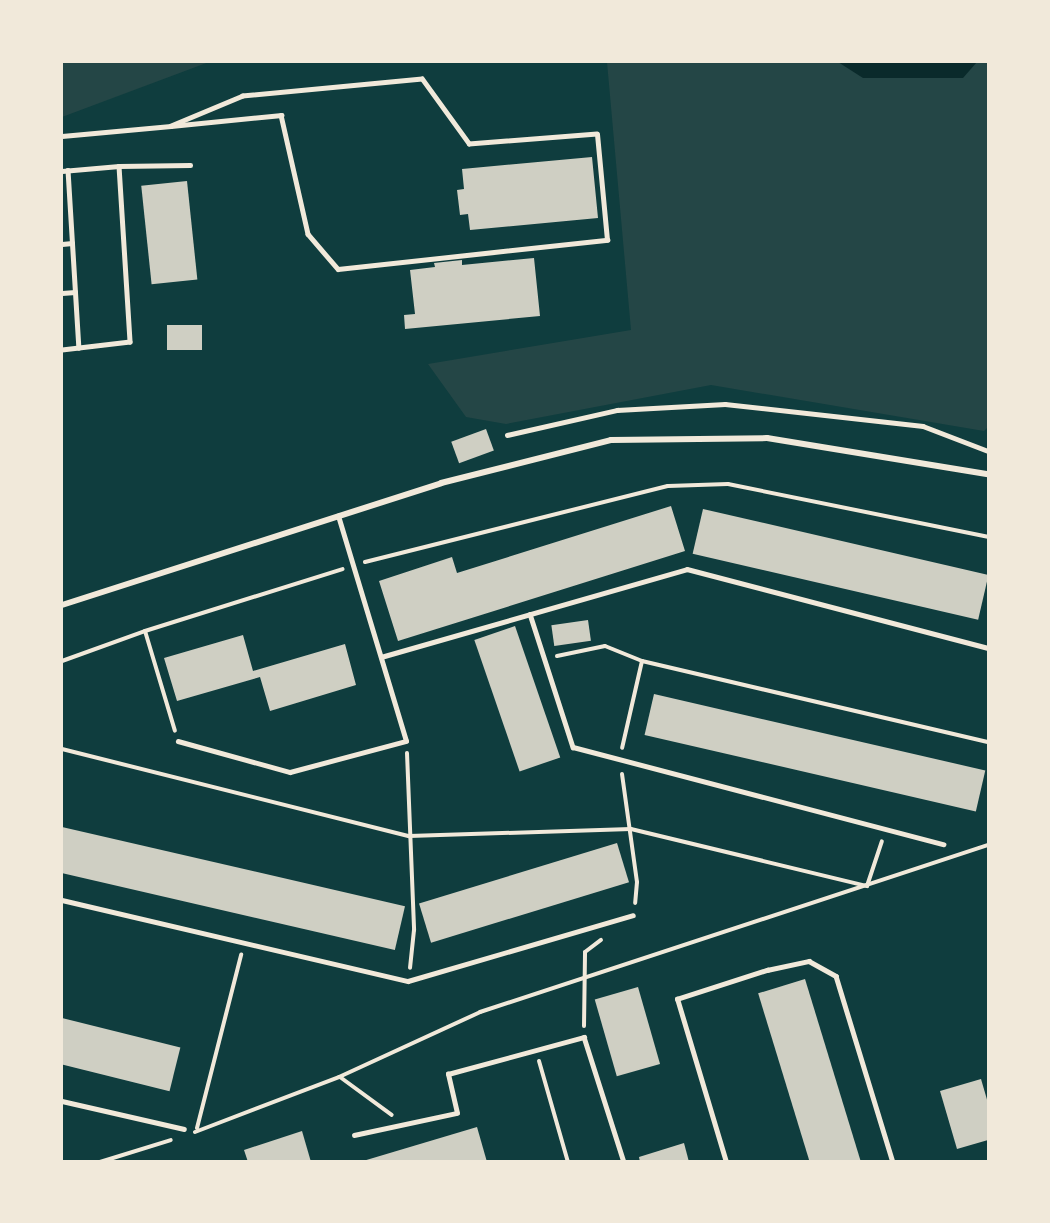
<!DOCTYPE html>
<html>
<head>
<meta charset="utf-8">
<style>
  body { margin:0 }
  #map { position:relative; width:1050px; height:1223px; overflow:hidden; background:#0f3d3e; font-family:"Golos Text",sans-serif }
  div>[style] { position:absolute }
  .green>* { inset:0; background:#244646 }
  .water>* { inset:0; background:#0a2a2b }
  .building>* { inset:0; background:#cfcfc3; transform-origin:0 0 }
  .path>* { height:4px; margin:-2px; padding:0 2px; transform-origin:2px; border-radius:2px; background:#f1e9da }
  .service>* { height:4.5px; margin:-2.25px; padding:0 2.25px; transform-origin:2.25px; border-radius:2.25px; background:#f1e9da }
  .minor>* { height:6px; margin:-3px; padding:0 3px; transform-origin:3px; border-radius:3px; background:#f1e9da }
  span { translate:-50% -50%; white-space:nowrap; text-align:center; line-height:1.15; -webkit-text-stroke:4.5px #f1e9da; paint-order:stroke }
  .frame { position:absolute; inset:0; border:63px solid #f1e9da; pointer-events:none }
</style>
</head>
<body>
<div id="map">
  <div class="green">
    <i style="clip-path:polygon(62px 62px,209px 62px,62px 117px)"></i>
    <i style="clip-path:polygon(607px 62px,988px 62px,988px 427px,984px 431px,711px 385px,506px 424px,466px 417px,428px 364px,631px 330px)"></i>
  </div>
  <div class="water">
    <i style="clip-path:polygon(838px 62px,977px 62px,963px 78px,863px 78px)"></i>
  </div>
  <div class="building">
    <i style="clip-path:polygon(592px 157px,598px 218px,470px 230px,468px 214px,460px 215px,457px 190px,464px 189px,462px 169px)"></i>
    <i style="left:187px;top:181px;width:99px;height:46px;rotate:84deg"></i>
    <i style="clip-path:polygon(534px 258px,540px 316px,405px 329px,404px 315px,415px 314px,410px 270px,435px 267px,434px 263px,462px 260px,462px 265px)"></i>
    <i style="left:202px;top:325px;width:25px;height:35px;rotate:90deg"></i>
    <i style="left:486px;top:429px;width:23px;height:37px;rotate:70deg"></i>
    <i style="clip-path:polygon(671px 506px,685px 551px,398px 641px,379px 581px,452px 557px,457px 573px)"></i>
    <i style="left:703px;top:509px;width:293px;height:46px;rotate:13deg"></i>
    <i style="left:588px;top:620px;width:21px;height:37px;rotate:82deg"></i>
    <i style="left:515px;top:626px;width:139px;height:43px;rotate:71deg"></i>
    <i style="clip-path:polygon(243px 635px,253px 671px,345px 644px,356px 685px,270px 711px,260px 677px,177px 701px,164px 658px)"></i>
    <i style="left:654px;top:694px;width:340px;height:42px;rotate:13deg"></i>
    <i style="left:62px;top:827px;width:352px;height:45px;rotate:13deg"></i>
    <i style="left:617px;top:843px;width:41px;height:207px;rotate:73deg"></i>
    <i style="left:805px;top:979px;width:191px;height:49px;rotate:73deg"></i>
    <i style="left:638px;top:987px;width:80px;height:45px;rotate:74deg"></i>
    <i style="left:62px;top:1018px;width:122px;height:45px;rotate:14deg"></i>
    <i style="clip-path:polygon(981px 1079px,988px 1103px,988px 1140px,957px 1149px,940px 1091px)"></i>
    <i style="clip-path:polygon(477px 1127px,487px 1162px,363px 1162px,363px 1161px)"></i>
    <i style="clip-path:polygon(302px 1131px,311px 1162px,248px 1162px,244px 1150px)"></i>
    <i style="clip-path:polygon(684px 1143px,689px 1162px,640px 1162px,639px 1157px)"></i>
  </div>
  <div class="path">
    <i style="left:365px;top:562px;width:312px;rotate:-14.1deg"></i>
    <i style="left:668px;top:486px;width:60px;rotate:-1.9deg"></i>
    <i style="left:728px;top:484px;width:265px;rotate:11.5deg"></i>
    <i style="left:145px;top:631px;width:104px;rotate:73.3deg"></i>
    <i style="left:557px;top:656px;width:49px;rotate:-11.8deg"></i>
    <i style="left:605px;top:646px;width:40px;rotate:22deg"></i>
    <i style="left:642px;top:661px;width:89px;rotate:102.9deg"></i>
    <i style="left:62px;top:661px;width:88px;rotate:-19.9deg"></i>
    <i style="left:145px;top:631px;width:207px;rotate:-17.4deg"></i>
    <i style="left:642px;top:661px;width:355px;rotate:13.2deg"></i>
    <i style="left:62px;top:749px;width:358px;rotate:14.1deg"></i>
    <i style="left:409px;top:836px;width:222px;rotate:-1.8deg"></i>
    <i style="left:631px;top:829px;width:243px;rotate:13.6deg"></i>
    <i style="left:867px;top:886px;width:47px;rotate:-71.6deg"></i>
    <i style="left:407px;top:753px;width:177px;rotate:87.7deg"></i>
    <i style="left:414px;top:930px;width:38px;rotate:96deg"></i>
    <i style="left:622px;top:774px;width:109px;rotate:82.1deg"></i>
    <i style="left:637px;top:882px;width:21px;rotate:95deg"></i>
    <i style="left:584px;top:1026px;width:74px;rotate:-89.2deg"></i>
    <i style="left:585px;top:952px;width:20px;rotate:-37deg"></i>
    <i style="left:539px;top:1061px;width:105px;rotate:74deg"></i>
    <i style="left:340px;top:1077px;width:64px;rotate:36.2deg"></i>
    <i style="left:197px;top:1128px;width:179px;rotate:-75.7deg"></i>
    <i style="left:195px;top:1132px;width:154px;rotate:-20.9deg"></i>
    <i style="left:339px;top:1077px;width:155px;rotate:-24.7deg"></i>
    <i style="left:480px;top:1012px;width:535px;rotate:-18.2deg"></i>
    <i style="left:100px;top:1162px;width:74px;rotate:-17.2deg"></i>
  </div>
  <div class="service">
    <i style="left:62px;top:136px;width:109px;rotate:-5.2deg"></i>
    <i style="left:171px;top:126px;width:111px;rotate:-5.7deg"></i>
    <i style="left:281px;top:115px;width:122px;rotate:77.2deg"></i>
    <i style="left:308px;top:234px;width:46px;rotate:49.4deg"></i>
    <i style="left:338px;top:269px;width:271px;rotate:-6.2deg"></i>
    <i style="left:607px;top:240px;width:106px;rotate:-95.4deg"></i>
    <i style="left:597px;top:134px;width:128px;rotate:175.5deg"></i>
    <i style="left:469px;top:144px;width:80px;rotate:-125.9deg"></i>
    <i style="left:422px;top:79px;width:180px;rotate:174.6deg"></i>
    <i style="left:243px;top:96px;width:78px;rotate:157.4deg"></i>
    <i style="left:119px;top:166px;width:71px;rotate:-0.8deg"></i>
    <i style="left:68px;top:170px;width:178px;rotate:86.5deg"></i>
    <i style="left:62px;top:171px;width:57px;rotate:-5deg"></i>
    <i style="left:119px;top:166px;width:176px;rotate:86.4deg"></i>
    <i style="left:130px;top:342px;width:68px;rotate:173.3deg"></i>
    <i style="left:62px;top:244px;width:10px;rotate:-6deg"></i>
    <i style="left:62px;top:293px;width:13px;rotate:-4deg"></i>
    <i style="left:507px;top:435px;width:113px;rotate:-12.8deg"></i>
    <i style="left:617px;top:410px;width:108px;rotate:-3.2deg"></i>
    <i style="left:725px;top:404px;width:199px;rotate:6.3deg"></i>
    <i style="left:923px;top:426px;width:70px;rotate:21deg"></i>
    <i style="left:530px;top:614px;width:140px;rotate:72.1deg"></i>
    <i style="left:573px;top:747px;width:383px;rotate:14.7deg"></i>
    <i style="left:381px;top:657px;width:318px;rotate:-16deg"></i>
    <i style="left:687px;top:569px;width:311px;rotate:14.7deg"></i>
    <i style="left:178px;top:741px;width:116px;rotate:15.5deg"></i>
    <i style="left:290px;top:772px;width:120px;rotate:-15deg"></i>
    <i style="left:406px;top:741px;width:235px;rotate:-106.8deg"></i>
    <i style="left:62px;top:900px;width:355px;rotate:13.2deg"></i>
    <i style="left:408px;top:981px;width:234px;rotate:-16.3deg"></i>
    <i style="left:62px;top:1101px;width:125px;rotate:12.9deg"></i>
    <i style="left:354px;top:1135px;width:105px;rotate:-12.1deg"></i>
    <i style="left:457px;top:1113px;width:40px;rotate:-103deg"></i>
    <i style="left:448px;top:1074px;width:141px;rotate:-15.2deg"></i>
    <i style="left:584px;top:1037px;width:131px;rotate:72.3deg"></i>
    <i style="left:726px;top:1162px;width:170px;rotate:-106.7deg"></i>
    <i style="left:677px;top:999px;width:95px;rotate:-17.9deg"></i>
    <i style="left:767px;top:970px;width:43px;rotate:-12.1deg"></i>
    <i style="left:809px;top:961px;width:31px;rotate:29deg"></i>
    <i style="left:836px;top:976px;width:195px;rotate:73deg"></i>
  </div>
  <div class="minor">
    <i style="left:62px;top:605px;width:398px;rotate:-17.8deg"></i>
    <i style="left:441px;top:483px;width:175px;rotate:-14.2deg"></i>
    <i style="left:611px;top:440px;width:156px;rotate:-0.7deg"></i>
    <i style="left:767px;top:438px;width:224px;rotate:9.3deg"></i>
  </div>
  <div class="frame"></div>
</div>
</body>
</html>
